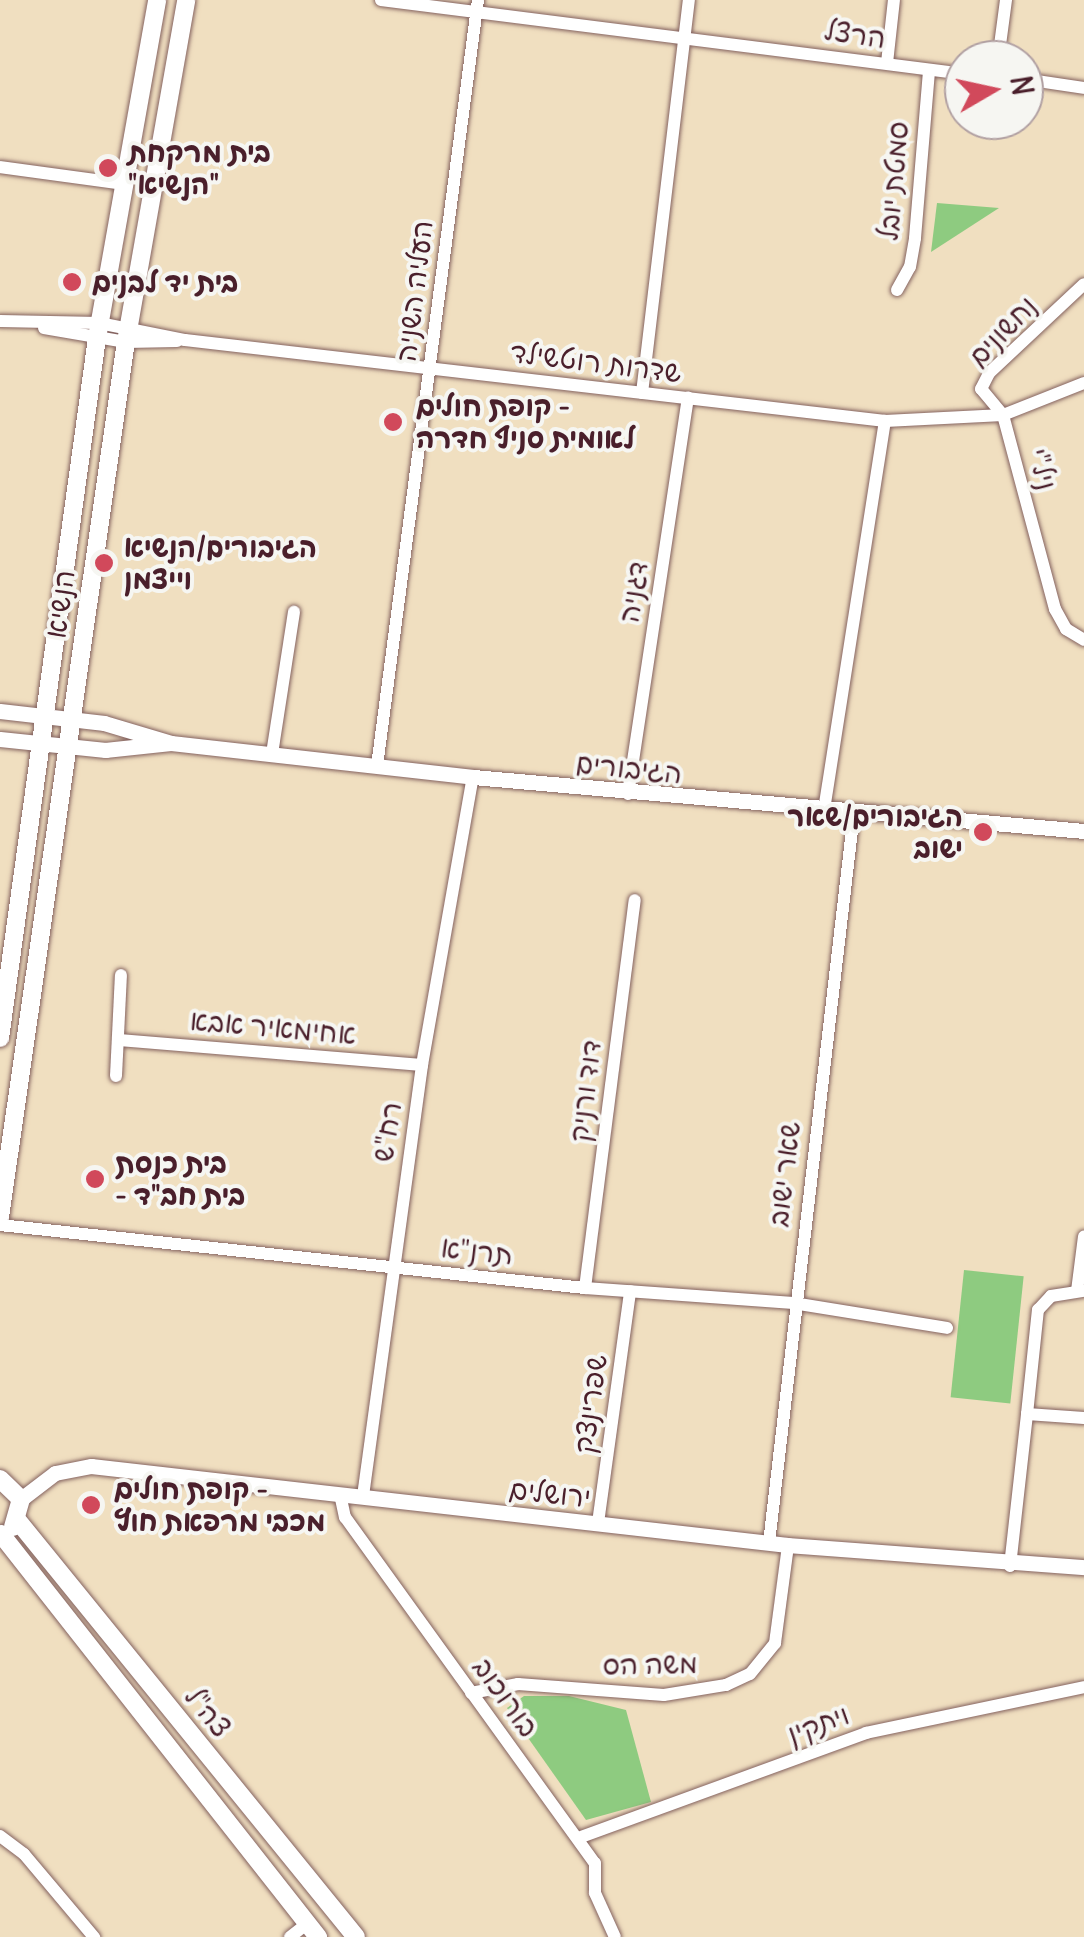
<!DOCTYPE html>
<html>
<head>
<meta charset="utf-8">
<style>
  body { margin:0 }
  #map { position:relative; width:1084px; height:1937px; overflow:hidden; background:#f0dfc0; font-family:Delius,"Playpen Sans Hebrew",sans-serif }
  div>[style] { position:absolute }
  .green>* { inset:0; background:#8ecb80; transform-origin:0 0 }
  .roads { filter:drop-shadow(0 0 2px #84625f) drop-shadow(0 0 2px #84625f) }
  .minor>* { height:12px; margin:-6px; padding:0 6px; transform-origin:6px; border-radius:6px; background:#fff }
  .tertiary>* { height:15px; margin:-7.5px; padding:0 7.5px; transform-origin:7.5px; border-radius:7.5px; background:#fff }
  .secondary>* { height:18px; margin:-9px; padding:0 9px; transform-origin:9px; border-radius:9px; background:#fff }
  .dots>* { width:28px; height:28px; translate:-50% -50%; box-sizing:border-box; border:5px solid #f6f6f2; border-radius:50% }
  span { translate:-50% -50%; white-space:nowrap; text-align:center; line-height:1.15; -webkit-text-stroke:8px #f6f6f2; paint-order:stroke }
  .street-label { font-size:28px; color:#4a1f2b }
  .poi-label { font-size:28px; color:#4a1f2b; font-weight:700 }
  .left { translate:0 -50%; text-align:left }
  .right { translate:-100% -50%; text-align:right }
  .north { position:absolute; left:944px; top:40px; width:100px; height:100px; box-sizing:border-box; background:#f6f6f2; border:2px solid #b1a0a2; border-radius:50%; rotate:81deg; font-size:28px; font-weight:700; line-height:40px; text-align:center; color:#4a1f2b }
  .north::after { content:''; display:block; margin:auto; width:35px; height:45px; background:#d1495b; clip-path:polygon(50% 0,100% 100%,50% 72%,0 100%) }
</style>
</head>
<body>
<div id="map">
  <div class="green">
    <i style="clip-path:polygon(937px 203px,999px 208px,931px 252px)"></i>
    <i style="left:964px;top:1270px;width:60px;height:128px;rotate:6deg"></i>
    <i style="clip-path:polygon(524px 1696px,569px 1696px,626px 1710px,651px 1802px,586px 1820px,507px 1708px)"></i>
  </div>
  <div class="roads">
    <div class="minor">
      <i style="left:381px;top:0;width:588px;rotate:7.23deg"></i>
      <i style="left:998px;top:60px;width:61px;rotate:-82.4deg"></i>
      <i style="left:887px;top:63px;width:63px;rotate:-83.7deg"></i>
      <i style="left:1024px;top:79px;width:61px;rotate:8.5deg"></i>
      <i style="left:0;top:167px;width:125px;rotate:7.8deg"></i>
      <i style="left:897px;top:290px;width:26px;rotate:-61deg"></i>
      <i style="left:910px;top:267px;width:29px;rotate:-80deg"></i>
      <i style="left:915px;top:238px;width:167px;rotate:-85.2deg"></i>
      <i style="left:0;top:321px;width:99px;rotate:1.2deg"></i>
      <i style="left:99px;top:323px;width:88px;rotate:11.2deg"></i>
      <i style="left:185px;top:340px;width:705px;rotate:6.6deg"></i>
      <i style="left:885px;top:421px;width:118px;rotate:-2.9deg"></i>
      <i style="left:1003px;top:415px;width:87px;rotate:-21.6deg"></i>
      <i style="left:44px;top:328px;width:83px;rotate:9.7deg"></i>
      <i style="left:126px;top:342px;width:51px;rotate:-1.1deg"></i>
      <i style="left:642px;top:393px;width:396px;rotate:-83.2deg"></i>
      <i style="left:1003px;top:415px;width:201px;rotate:75deg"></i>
      <i style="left:1055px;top:609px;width:23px;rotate:61deg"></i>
      <i style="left:1066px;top:629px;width:21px;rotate:31deg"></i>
      <i style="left:1003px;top:415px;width:34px;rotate:-130deg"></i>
      <i style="left:981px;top:389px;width:18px;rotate:-63deg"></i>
      <i style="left:989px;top:373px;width:130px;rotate:-43.1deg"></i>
      <i style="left:272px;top:754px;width:144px;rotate:-81.2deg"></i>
      <i style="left:377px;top:766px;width:773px;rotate:-82.49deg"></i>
      <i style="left:628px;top:794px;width:401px;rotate:-81.4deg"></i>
      <i style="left:824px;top:810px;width:394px;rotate:-81.1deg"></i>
      <i style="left:119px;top:1040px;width:304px;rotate:4.7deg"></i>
      <i style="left:116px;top:1076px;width:101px;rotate:-87.2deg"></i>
      <i style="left:0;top:1225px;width:588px;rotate:6.15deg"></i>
      <i style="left:585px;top:1288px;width:209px;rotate:4.1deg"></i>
      <i style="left:793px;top:1303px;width:156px;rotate:9.2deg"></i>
      <i style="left:585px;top:1288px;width:391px;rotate:-82.7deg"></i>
      <i style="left:1077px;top:1291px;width:55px;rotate:-82.7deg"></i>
      <i style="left:1027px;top:1414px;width:105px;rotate:-84deg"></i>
      <i style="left:1038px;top:1310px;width:19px;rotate:-47deg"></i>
      <i style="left:1051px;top:1296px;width:33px;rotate:-9deg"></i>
      <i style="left:340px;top:1494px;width:24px;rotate:78deg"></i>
      <i style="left:345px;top:1517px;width:427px;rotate:54.2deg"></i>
      <i style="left:595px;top:1863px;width:30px;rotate:90deg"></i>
      <i style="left:595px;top:1893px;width:48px;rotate:65.6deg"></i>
      <i style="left:363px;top:1496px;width:435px;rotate:-82.2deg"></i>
      <i style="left:422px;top:1065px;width:292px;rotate:-80deg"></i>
      <i style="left:598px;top:1523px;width:234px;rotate:-82.1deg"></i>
      <i style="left:769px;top:1543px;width:735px;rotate:-83.36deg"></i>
      <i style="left:1010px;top:1566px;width:153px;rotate:-83.6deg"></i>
      <i style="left:1027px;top:1414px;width:57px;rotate:4deg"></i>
      <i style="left:471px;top:1693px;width:48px;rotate:-10.8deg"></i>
      <i style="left:518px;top:1684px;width:146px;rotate:4.3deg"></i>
      <i style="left:664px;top:1695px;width:63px;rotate:-9.2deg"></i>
      <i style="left:726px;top:1685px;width:26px;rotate:-25deg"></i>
      <i style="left:750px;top:1674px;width:40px;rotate:-51deg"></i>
      <i style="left:775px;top:1643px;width:99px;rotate:-82.4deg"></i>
      <i style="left:0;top:1836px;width:30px;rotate:37deg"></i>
      <i style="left:24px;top:1854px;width:109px;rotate:49.9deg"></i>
      <i style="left:578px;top:1838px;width:307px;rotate:-20deg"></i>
      <i style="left:866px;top:1733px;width:223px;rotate:-11.9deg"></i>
      <i style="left:290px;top:1937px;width:23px;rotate:-38deg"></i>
    </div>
    <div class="tertiary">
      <i style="left:0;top:711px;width:105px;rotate:6.6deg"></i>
      <i style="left:104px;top:723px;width:70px;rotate:16.6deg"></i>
      <i style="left:171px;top:743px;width:304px;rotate:6.4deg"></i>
      <i style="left:473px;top:777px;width:613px;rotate:5.05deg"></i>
      <i style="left:0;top:739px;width:106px;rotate:6deg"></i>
      <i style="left:105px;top:750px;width:66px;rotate:-6.1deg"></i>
      <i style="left:21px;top:1499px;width:43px;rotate:-37.4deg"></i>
      <i style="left:55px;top:1473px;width:37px;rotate:-11deg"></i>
      <i style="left:91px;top:1466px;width:701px;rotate:6.47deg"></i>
      <i style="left:788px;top:1545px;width:297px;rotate:4.3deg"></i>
    </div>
    <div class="secondary">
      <i style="left:0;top:1038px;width:707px;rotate:-82.11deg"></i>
      <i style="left:97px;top:338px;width:343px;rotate:-79.9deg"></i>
      <i style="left:0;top:1217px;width:884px;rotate:-81.81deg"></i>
      <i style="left:126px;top:342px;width:347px;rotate:-80deg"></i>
      <i style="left:0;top:1479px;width:29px;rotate:44deg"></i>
      <i style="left:21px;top:1499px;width:29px;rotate:106deg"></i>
      <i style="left:18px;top:1521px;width:536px;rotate:50.91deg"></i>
      <i style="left:1px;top:1534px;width:513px;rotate:51.81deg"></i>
    </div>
  </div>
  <div class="dots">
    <i style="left:108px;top:168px;background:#d1495b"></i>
    <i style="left:72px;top:282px;background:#d1495b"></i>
    <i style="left:393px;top:422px;background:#d1495b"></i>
    <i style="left:104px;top:563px;background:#d1495b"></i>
    <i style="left:983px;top:832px;background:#d1495b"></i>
    <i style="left:95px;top:1179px;background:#d1495b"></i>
    <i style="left:91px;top:1505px;background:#d1495b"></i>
  </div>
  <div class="street-label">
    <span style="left:855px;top:34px;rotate:8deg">הרצל</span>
    <span style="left:893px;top:181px;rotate:-85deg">סמטת יובל</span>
    <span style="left:414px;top:291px;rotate:-83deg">העליה השניה</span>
    <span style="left:1002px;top:331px;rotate:-46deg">נחשונים</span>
    <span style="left:596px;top:362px;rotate:7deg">שדרות רוטשילד</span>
    <span style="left:1043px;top:469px;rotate:75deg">ניל"י</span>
    <span style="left:633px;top:592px;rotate:-81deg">דגניה</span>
    <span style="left:60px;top:604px;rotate:-82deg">הנשיא</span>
    <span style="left:629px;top:768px;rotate:6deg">הגיבורים</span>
    <span style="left:273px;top:1027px;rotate:5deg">אחימאיר אבא</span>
    <span style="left:585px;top:1091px;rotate:-83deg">דוד ורניק</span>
    <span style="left:387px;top:1132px;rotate:-81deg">רח"ש</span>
    <span style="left:784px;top:1174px;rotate:-83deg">שאר ישוב</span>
    <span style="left:477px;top:1251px;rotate:6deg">תרנ"א</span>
    <span style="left:590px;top:1404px;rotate:-82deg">שפרינצק</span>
    <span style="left:550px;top:1493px;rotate:6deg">ירושלים</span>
    <span style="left:650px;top:1664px;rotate:-1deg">משה הס</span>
    <span style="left:506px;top:1697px;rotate:54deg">בורוכוב</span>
    <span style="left:208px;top:1712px;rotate:51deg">צה"ל</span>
    <span style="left:818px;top:1724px;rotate:-20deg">ויתקין</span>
  </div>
  <div class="poi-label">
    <span class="left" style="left:128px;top:168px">בית מרקחת<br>"הנשיא"</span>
    <span class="left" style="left:92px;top:282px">בית יד לבנים</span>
    <span class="left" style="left:416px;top:422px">קופת חולים -<br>לאומית סניף חדרה</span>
    <span class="left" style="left:124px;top:563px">הגיבורים/הנשיא<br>וייצמן</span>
    <span class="right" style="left:963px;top:832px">הגיבורים/שאר<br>ישוב</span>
    <span class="left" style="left:115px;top:1179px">בית כנסת<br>- בית חב"ד</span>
    <span class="left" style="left:114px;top:1505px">קופת חולים -<br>מכבי מרפאת חוץ</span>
  </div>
  <div class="north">N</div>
</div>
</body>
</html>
